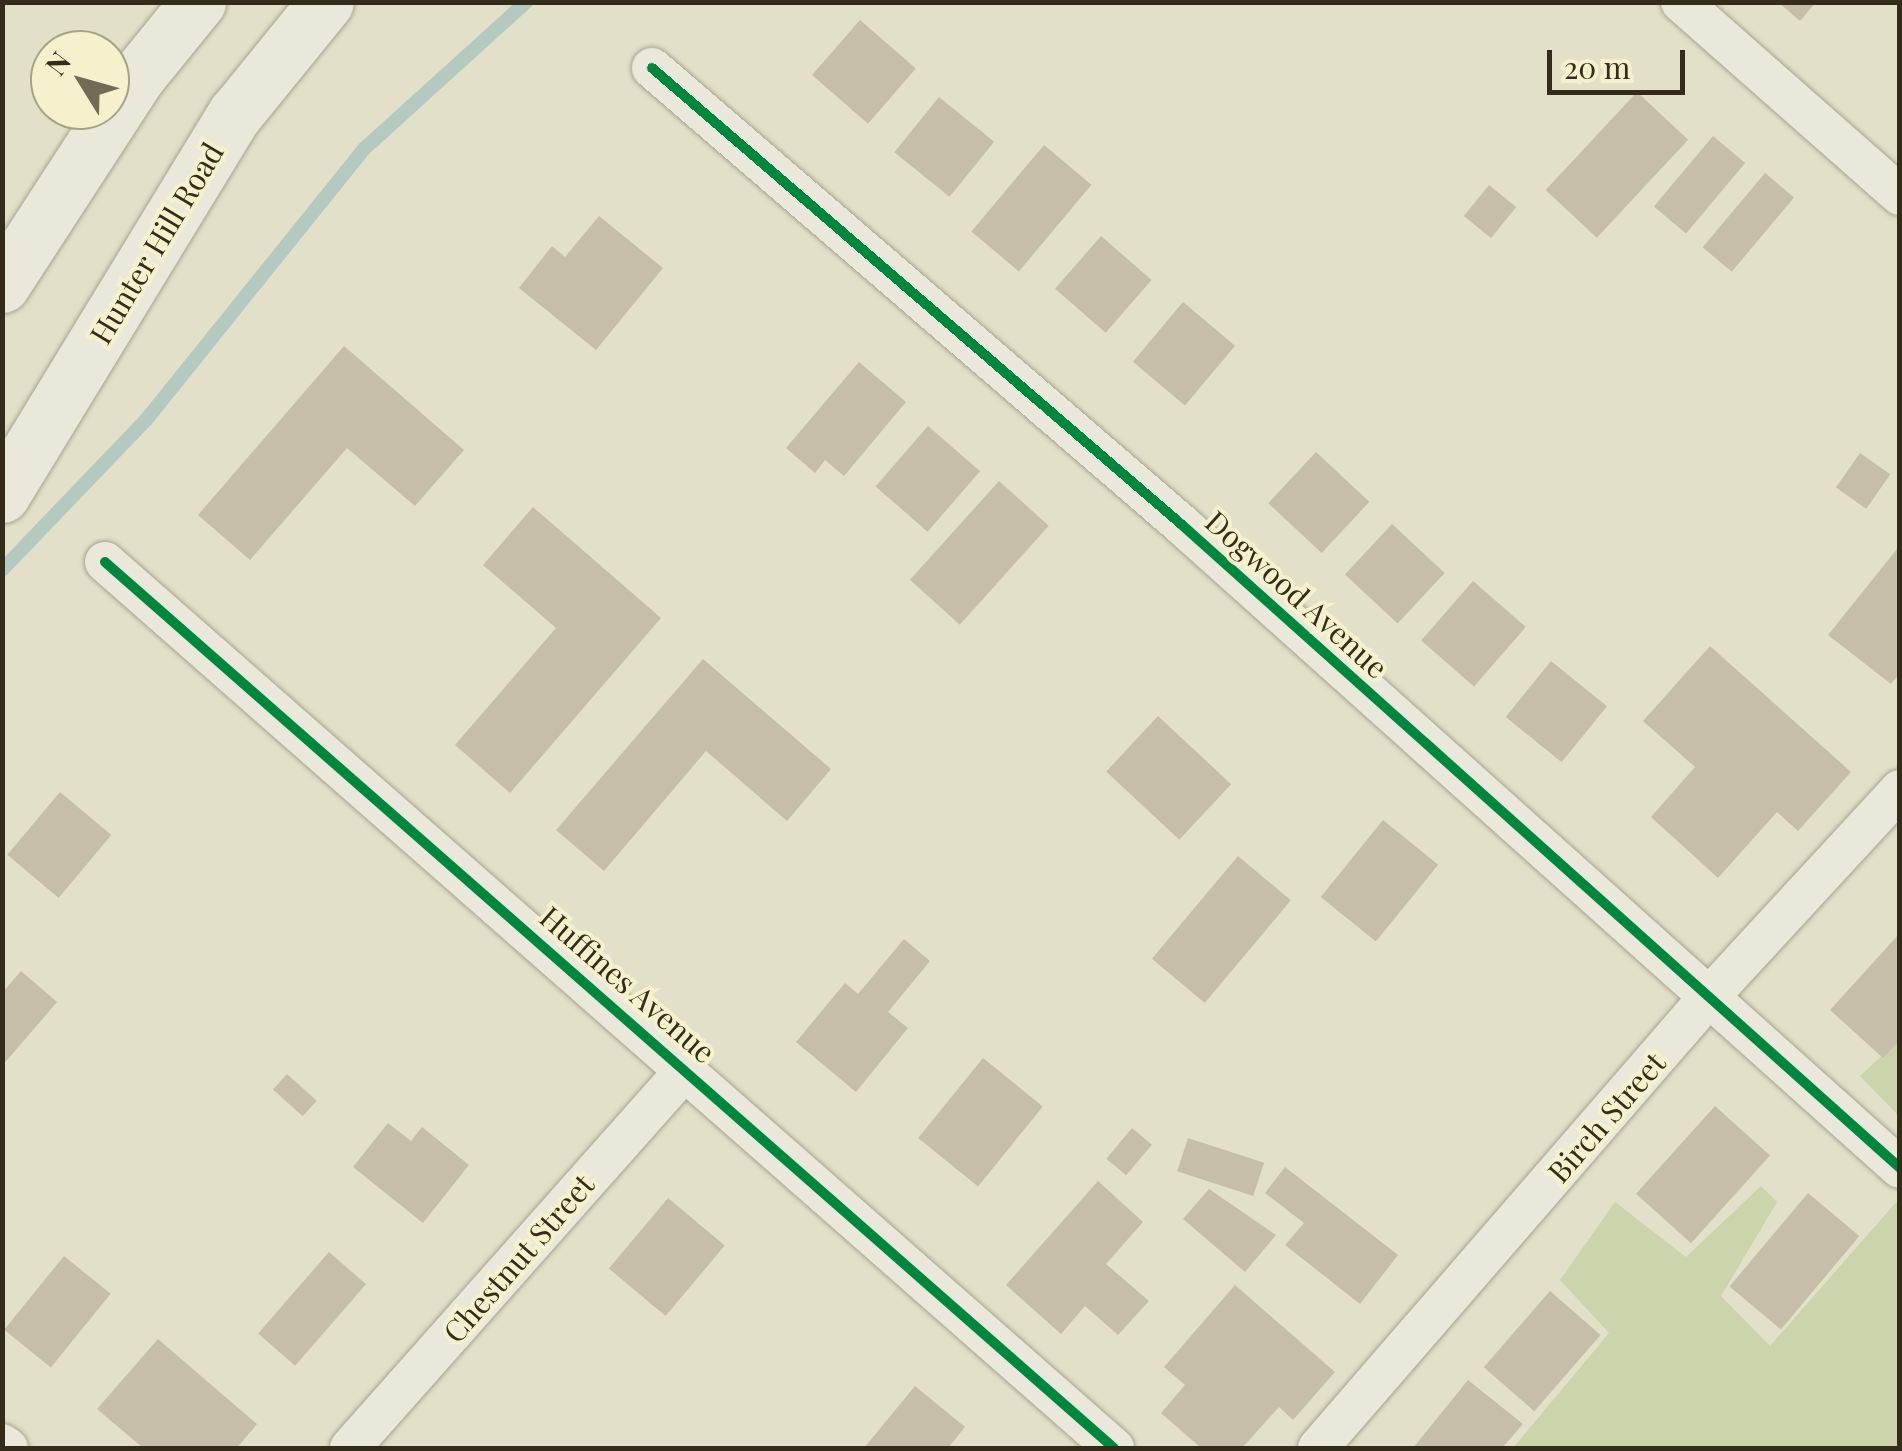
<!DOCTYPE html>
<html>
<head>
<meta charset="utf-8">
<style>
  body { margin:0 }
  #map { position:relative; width:1902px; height:1451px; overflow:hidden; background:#e2e0c8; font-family:"Playfair Display",serif }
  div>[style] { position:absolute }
  .green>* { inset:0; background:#cbd4aa }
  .stream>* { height:14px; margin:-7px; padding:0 7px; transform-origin:7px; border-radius:7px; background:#b4c9c0 }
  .building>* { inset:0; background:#c6bea9; transform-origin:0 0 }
  .roads { filter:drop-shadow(0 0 2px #a7a492) drop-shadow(0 0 2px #a7a492) }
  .street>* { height:40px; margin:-20px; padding:0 20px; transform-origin:20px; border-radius:20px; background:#eae8da }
  .secondary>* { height:55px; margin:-27.5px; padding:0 27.5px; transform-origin:27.5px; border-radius:27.5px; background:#eae8da }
  .cycleway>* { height:10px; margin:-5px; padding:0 5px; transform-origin:5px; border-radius:5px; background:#00873e }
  span { translate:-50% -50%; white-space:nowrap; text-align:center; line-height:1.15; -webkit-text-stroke:8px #f5f1cc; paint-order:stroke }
  .street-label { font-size:30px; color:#342c1b }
  .frame { position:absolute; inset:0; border:5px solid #342c1b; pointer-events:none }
  .north { position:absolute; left:30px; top:30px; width:100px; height:100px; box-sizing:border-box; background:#f5f1cc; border:2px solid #a8a285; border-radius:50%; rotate:307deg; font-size:28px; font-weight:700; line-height:40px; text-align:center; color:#342c1b }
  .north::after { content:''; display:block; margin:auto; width:35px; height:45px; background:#716b58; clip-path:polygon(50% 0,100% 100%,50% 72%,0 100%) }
  .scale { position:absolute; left:1547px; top:50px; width:138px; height:45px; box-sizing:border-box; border:5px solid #342c1b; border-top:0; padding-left:12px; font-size:30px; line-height:35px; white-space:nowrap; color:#342c1b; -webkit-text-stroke:8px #f5f1cc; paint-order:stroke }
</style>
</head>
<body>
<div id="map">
  <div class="green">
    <i style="clip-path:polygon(1899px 1040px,1899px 1116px,1860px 1076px)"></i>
    <i style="clip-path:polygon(1761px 1186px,1777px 1202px,1721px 1296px,1770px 1346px,1899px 1199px,1899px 1448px,1513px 1448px,1609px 1333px,1560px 1280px,1615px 1202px,1686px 1257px)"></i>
  </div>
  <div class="stream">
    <i style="left:2px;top:570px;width:208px;rotate:-46.2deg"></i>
    <i style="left:146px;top:420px;width:348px;rotate:-51.2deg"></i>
    <i style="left:364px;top:149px;width:219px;rotate:-42.2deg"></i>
  </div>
  <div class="building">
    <i style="clip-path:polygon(1778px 2px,1816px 2px,1800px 21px)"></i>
    <i style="left:860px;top:20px;width:74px;height:73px;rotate:41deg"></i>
    <i style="left:1637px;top:92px;width:70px;height:134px;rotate:43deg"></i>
    <i style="left:939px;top:97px;width:71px;height:71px;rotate:39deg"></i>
    <i style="left:1713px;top:136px;width:42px;height:92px;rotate:40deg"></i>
    <i style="left:1044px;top:145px;width:62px;height:113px;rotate:40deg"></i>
    <i style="left:1765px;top:173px;width:38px;height:97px;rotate:40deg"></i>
    <i style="left:1489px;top:185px;width:35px;height:40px;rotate:39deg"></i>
    <i style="clip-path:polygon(599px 216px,663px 268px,596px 350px,519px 288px,552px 246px,565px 257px)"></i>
    <i style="left:1101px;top:236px;width:67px;height:70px;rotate:41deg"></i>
    <i style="left:1183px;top:302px;width:68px;height:78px;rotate:40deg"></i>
    <i style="clip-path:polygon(344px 346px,464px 450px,415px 506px,347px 448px,250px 560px,198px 515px)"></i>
    <i style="clip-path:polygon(859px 362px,906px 402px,844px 476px,825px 460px,815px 473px,786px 448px)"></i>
    <i style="left:928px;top:426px;width:69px;height:80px;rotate:41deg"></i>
    <i style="left:1316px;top:452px;width:73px;height:70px;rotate:43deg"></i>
    <i style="left:1860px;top:453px;width:37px;height:42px;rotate:35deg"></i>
    <i style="left:999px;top:481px;width:67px;height:133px;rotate:42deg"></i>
    <i style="clip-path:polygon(533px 507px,661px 618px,510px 793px,455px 745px,556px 628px,483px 565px)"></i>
    <i style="left:1392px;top:524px;width:72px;height:69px;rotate:43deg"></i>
    <i style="clip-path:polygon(1897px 549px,1900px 673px,1891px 684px,1828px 635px)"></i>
    <i style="left:1473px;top:581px;width:70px;height:79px;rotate:41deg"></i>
    <i style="clip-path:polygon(1710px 646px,1851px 772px,1798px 831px,1777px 812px,1718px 878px,1651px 817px,1695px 767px,1643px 721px)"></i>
    <i style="clip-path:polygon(703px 659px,831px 769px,787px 821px,706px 751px,604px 871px,556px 830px)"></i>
    <i style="left:1551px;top:661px;width:72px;height:72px;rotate:39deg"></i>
    <i style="left:1158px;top:716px;width:100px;height:76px;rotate:43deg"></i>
    <i style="left:60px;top:792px;width:67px;height:82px;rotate:40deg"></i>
    <i style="left:1383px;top:820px;width:71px;height:99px;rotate:39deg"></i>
    <i style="left:1238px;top:856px;width:69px;height:134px;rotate:40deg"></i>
    <i style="clip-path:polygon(1900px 933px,1900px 1040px,1883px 1058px,1830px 1010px)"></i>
    <i style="clip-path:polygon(904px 939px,930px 961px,888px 1012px,908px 1028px,856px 1092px,796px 1042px,845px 983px,858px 994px)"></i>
    <i style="clip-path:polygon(21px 971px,57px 1002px,2px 1066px,2px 993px)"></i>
    <i style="left:983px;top:1058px;width:77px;height:103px;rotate:39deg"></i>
    <i style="left:287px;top:1074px;width:40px;height:21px;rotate:42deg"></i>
    <i style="left:1715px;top:1106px;width:74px;height:118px;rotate:42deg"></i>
    <i style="clip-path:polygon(388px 1123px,411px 1141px,422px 1127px,469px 1165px,423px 1223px,353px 1167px)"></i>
    <i style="left:1132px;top:1128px;width:26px;height:40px;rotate:40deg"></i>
    <i style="left:1188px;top:1138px;width:80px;height:35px;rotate:18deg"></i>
    <i style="clip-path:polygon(1285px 1167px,1398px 1255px,1360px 1304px,1285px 1245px,1304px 1223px,1265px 1193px)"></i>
    <i style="clip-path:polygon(1098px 1181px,1143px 1222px,1106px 1264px,1149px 1301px,1118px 1335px,1085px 1306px,1061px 1334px,1006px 1285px)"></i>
    <i style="clip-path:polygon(1209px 1189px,1276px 1235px,1245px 1272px,1183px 1219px)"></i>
    <i style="left:1808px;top:1193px;width:67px;height:122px;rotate:40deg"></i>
    <i style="left:668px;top:1198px;width:74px;height:92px;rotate:40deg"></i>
    <i style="left:329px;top:1252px;width:49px;height:108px;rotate:41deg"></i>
    <i style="left:64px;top:1256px;width:60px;height:95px;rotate:39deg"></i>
    <i style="clip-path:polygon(1235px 1285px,1335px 1372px,1293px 1420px,1279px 1407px,1242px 1448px,1201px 1448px,1161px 1413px,1185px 1385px,1164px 1367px)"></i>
    <i style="left:1550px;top:1291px;width:67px;height:101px;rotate:41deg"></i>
    <i style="clip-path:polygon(158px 1339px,257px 1424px,237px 1448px,143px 1448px,97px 1409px)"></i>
    <i style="clip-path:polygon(1468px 1380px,1523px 1424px,1502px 1448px,1413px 1448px)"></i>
    <i style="clip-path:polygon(915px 1386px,965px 1427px,948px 1448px,864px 1448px)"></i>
  </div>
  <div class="roads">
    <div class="street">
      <i style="left:1681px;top:2px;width:292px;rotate:41.4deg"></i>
      <i style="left:652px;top:68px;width:698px;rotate:40.76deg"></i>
      <i style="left:1181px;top:524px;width:965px;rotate:41.85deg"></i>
      <i style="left:105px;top:562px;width:1343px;rotate:41.29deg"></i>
      <i style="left:2px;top:1444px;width:7px;rotate:34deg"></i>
      <i style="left:350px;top:1448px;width:508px;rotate:-48.43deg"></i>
      <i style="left:1318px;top:1448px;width:595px;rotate:-49.09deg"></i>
      <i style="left:1708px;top:998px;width:283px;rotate:-47.3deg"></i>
    </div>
    <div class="secondary">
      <i style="left:2px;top:285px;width:248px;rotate:-57deg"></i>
      <i style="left:137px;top:77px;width:97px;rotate:-50.9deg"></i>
      <i style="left:2px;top:495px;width:447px;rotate:-58.6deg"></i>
      <i style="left:235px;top:114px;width:144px;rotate:-50.9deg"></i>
    </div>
  </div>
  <div class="cycleway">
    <i style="left:652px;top:68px;width:698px;rotate:40.76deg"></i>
    <i style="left:1181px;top:524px;width:965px;rotate:41.85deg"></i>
    <i style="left:105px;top:562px;width:1343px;rotate:41.29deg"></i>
  </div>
  <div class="street-label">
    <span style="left:156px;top:243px;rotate:-59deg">Hunter Hill Road</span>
    <span style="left:1297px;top:594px;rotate:42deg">Dogwood Avenue</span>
    <span style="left:628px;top:984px;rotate:41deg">Huffines Avenue</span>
    <span style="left:1606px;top:1117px;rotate:-49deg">Birch Street</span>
    <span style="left:518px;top:1258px;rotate:-49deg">Chestnut Street</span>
  </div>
  <div class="frame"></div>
  <div class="north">N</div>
  <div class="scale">20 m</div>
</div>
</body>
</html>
